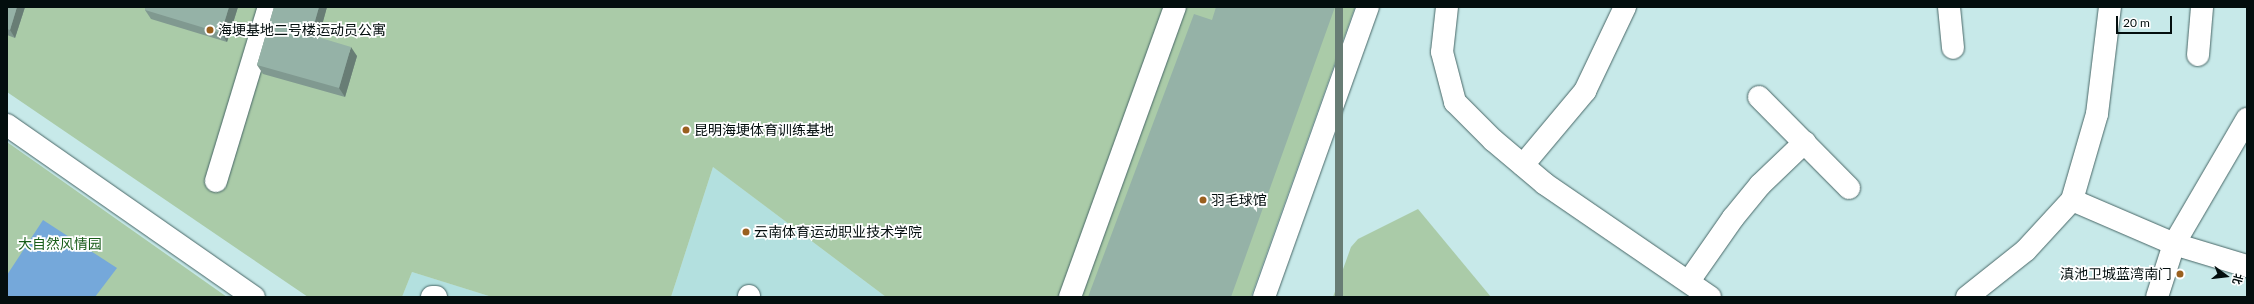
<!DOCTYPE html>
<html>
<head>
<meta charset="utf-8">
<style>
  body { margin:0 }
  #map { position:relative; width:2254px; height:304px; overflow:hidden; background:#c7e9e9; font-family:Lato,"Noto Sans SC",sans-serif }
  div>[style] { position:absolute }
  .built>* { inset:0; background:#b3e0df }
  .green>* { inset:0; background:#aacba8 }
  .water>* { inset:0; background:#75a8da }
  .roads { filter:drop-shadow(0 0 1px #476666) drop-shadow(0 0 1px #476666) }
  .minor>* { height:22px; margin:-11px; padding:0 11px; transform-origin:11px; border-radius:11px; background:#fff }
  .wall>* { inset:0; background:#809990 }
  .shaded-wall>* { inset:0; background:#687d75; transform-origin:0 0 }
  .building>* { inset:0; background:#95b2a7 }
  .dots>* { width:11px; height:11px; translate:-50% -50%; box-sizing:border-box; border:2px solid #fff; border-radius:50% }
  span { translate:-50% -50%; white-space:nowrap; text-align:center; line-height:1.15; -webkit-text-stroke:3.5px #fff; paint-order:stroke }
  .poi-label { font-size:14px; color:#030e0e }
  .left { translate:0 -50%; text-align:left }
  .right { translate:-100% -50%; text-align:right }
  .park-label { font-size:14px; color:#175c18 }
  .frame { position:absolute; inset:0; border:8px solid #030e0e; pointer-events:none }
  .north { position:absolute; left:2206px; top:256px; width:40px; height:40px; -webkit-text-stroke:3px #fff; paint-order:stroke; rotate:105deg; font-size:11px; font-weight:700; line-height:16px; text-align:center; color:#030e0e }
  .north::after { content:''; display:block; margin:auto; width:14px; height:18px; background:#030e0e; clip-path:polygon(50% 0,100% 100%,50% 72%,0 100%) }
  .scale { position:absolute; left:2116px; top:16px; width:56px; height:18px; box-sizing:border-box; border:2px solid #030e0e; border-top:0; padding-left:5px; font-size:12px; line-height:14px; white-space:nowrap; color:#030e0e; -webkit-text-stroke:3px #fff; paint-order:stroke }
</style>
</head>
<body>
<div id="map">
  <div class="built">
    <i style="clip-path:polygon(713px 167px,886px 297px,671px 297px)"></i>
    <i style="clip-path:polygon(412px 272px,492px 297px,402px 297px)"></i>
  </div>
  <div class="green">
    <i style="clip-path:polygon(7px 7px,1355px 7px,1251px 297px,886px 297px,713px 167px,671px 297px,492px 297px,412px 272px,402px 297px,308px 297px,7px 92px)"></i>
    <i style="clip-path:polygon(7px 142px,227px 297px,7px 297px)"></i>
    <i style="clip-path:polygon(1418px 209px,1491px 297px,1333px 297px,1351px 247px,1358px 239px)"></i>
  </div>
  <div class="water">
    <i style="clip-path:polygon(43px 220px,117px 268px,95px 297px,7px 297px,7px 275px)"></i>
  </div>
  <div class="roads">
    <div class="minor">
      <i style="left:1447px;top:7px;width:45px;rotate:96.3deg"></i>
      <i style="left:1442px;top:52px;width:52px;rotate:75.4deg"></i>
      <i style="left:1455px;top:102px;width:54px;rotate:45deg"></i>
      <i style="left:1493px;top:140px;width:68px;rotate:40.2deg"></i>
      <i style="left:1545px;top:184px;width:200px;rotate:34.4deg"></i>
      <i style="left:1949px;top:7px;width:41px;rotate:84.4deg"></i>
      <i style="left:2198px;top:55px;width:48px;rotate:-85.2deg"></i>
      <i style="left:1759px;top:97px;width:128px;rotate:45.3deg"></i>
      <i style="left:7px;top:125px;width:301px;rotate:34.9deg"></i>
      <i style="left:1523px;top:165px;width:97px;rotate:-50deg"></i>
      <i style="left:1585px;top:91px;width:93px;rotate:-64.5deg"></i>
      <i style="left:216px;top:181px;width:182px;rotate:-73.1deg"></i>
      <i style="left:2072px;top:200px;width:111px;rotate:23.3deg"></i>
      <i style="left:2174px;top:244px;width:76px;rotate:16.8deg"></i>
      <i style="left:1689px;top:281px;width:77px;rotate:-55.1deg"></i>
      <i style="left:1733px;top:218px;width:43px;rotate:-50.7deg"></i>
      <i style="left:1760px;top:185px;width:62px;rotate:-43.7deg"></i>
      <i style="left:432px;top:297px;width:4px"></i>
      <i style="left:749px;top:297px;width:1px;rotate:-90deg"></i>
      <i style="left:1070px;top:297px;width:308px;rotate:-70.1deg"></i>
      <i style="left:1264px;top:297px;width:308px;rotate:-70.3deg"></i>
      <i style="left:1967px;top:297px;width:75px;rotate:-38.5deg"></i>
      <i style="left:2026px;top:250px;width:68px;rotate:-47.4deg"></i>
      <i style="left:2072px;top:200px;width:90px;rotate:-73.8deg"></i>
      <i style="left:2097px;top:114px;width:108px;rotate:-83.1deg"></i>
      <i style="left:2157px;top:297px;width:56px;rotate:-72.2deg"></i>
      <i style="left:2174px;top:244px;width:145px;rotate:-59.7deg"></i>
    </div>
  </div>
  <div class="wall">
    <i style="clip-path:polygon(7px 7px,25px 7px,15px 38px,7px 35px)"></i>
    <i style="clip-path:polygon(146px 7px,238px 7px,227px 42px,151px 19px,145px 10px)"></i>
    <i style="clip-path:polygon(274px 7px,327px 7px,318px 38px,357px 56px,345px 97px,263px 74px,257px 65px)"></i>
  </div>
  <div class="shaded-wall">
    <i style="clip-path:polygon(17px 7px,25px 7px,15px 38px,10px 30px)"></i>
    <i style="clip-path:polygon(229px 7px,238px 7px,227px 42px,221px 33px)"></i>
    <i style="clip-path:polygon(319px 7px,327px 7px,317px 44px,311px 35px)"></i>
    <i style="left:1335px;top:7px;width:8px;height:308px"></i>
    <i style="clip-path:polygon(351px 47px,357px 56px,345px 97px,339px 88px)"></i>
  </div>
  <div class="building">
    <i style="clip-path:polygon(7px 7px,17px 7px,10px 30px,7px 29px)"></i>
    <i style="clip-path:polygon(146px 7px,229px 7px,221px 33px,145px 10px)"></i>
    <i style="clip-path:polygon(274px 7px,319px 7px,311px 35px,351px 47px,339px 88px,257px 65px)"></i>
    <i style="clip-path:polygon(1216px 7px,1335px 7px,1231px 297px,1088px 297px,1194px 14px,1212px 20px)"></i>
  </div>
  <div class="dots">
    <i style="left:210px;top:30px;background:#9a601f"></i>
    <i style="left:686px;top:130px;background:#9a601f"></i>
    <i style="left:1203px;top:200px;background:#9a601f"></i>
    <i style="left:746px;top:232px;background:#9a601f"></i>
    <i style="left:2180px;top:274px;background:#9a601f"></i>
  </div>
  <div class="poi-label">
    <span class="left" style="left:218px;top:30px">海埂基地二号楼运动员公寓</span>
    <span class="left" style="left:694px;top:130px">昆明海埂体育训练基地</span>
    <span class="left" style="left:1211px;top:200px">羽毛球馆</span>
    <span class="left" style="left:754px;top:232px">云南体育运动职业技术学院</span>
    <span class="right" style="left:2172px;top:274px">滇池卫城蓝湾南门</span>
  </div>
  <div class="park-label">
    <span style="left:60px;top:244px">大自然风情园</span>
  </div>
  <div class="frame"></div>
  <div class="north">北</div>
  <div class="scale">20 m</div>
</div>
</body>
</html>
